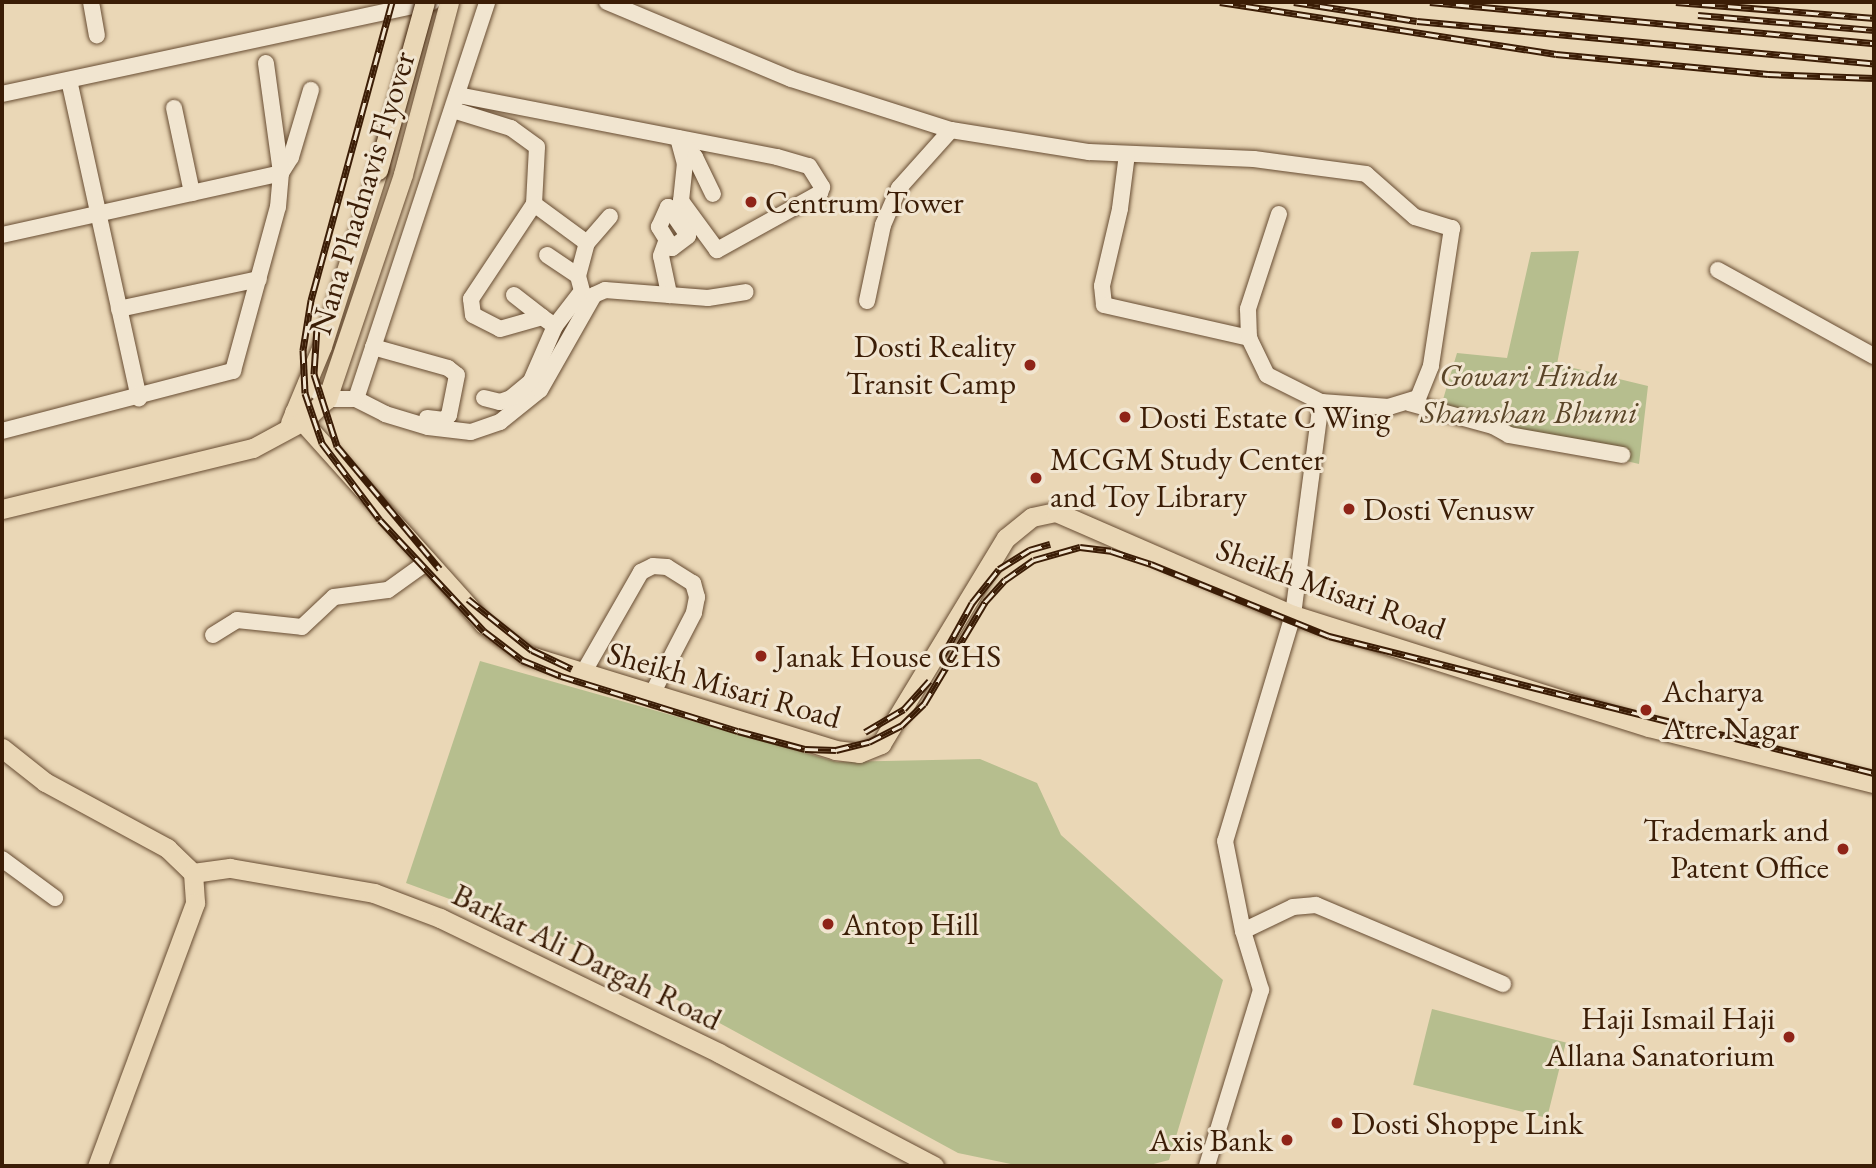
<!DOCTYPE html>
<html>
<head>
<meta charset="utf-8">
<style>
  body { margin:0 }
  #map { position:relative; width:1876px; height:1168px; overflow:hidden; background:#ead7b6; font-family:"EB Garamond",serif }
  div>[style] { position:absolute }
  .green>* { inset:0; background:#b6be8e; transform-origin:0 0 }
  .roads { filter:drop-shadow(0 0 2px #674c32) drop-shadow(0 0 2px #674c32) }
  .minor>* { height:16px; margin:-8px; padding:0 8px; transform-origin:8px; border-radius:8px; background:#f1e5d0 }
  .major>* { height:19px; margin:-9.5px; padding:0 9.5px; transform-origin:9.5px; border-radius:9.5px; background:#ead7b6 }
  .rail>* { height:7px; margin-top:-3.5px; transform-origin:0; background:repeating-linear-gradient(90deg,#f1e5d0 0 13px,#3b1d06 0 26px); box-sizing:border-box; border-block:2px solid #3b1d06 }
  .bridges { filter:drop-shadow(0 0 2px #3b1d06) drop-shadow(0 0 2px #3b1d06) }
  .major-bridge>* { height:19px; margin:-9.5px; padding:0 9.5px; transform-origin:9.5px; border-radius:9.5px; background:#ead7b6 }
  .dots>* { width:19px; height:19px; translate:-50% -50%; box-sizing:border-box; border:4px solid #f1e5d0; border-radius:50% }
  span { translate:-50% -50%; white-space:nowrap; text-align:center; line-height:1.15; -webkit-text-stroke:6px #f1e5d0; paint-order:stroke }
  .street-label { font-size:32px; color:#3b1d06 }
  .poi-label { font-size:32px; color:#3b1d06 }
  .left { translate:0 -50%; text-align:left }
  .right { translate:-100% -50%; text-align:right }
  .park-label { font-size:32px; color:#5a4528; font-style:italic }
  .frame { position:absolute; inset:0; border:4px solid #3b1d06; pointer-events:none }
</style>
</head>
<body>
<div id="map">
  <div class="green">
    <i style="clip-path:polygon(1579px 251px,1557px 364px,1648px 386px,1639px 464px,1438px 416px,1457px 353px,1507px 358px,1531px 252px)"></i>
    <i style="clip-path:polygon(480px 661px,837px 762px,980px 759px,1037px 783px,1061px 835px,1223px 980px,1169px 1160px,1146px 1166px,1020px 1166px,958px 1153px,580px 947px,406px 883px)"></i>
    <i style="left:1432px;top:1009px;width:138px;height:78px;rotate:14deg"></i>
  </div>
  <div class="roads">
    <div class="minor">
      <i style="left:91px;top:2px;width:34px;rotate:80deg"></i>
      <i style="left:607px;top:2px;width:199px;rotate:22.7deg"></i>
      <i style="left:791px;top:79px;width:168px;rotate:17.7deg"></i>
      <i style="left:951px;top:130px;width:140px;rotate:9.1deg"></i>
      <i style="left:1089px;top:152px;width:165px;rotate:2.4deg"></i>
      <i style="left:1254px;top:159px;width:113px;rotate:7.6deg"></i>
      <i style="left:1366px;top:174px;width:65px;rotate:41.3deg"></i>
      <i style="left:1415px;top:217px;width:39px;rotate:17deg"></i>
      <i style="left:1452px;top:228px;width:140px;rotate:98.7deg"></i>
      <i style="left:1431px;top:366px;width:35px;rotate:112deg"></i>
      <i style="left:1418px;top:398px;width:30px;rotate:163deg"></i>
      <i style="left:1389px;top:407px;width:68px;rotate:-175.8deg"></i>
      <i style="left:1321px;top:402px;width:215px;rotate:97.5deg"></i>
      <i style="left:1293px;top:615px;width:236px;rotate:106.7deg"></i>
      <i style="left:1225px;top:841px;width:92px;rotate:78.7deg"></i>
      <i style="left:1243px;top:931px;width:62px;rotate:73deg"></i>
      <i style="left:1261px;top:990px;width:184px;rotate:107.1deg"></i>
      <i style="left:69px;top:80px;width:326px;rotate:77.6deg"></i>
      <i style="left:2px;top:94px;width:440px;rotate:-12.1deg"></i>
      <i style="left:458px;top:95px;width:325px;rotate:11deg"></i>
      <i style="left:777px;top:157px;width:33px;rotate:16deg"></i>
      <i style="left:809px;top:166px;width:25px;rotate:58deg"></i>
      <i style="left:822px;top:187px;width:6px;rotate:108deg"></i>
      <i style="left:820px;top:193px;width:118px;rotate:151deg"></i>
      <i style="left:717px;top:250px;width:61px;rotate:-126.3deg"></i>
      <i style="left:681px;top:201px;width:37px;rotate:-84deg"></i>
      <i style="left:685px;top:164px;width:27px;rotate:-105deg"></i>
      <i style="left:174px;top:108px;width:87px;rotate:78deg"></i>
      <i style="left:453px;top:110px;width:61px;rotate:17.2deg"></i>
      <i style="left:511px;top:128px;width:32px;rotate:36deg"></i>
      <i style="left:537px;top:147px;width:57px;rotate:93deg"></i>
      <i style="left:534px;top:204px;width:114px;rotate:123.6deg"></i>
      <i style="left:471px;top:299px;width:16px;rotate:83deg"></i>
      <i style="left:473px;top:315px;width:30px;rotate:27deg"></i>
      <i style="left:500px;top:329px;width:44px;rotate:-15.9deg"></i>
      <i style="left:542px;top:317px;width:16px;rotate:35deg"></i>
      <i style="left:555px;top:326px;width:44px;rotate:-52.4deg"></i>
      <i style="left:582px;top:291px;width:16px;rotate:-105deg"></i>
      <i style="left:578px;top:276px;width:34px;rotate:-75deg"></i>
      <i style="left:587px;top:243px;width:66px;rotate:-143.7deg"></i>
      <i style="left:680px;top:140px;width:23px;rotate:49deg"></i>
      <i style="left:695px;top:157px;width:41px;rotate:64.1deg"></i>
      <i style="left:1127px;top:154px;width:55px;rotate:97.3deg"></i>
      <i style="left:1120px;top:209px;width:79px;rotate:103.2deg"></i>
      <i style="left:1102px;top:286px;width:19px;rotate:84deg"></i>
      <i style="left:1104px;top:305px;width:149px;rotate:12.8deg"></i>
      <i style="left:668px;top:207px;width:35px;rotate:55deg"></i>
      <i style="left:688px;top:236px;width:20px;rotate:143deg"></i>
      <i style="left:672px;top:248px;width:25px;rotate:-122deg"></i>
      <i style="left:659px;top:227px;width:22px;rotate:-66deg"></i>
      <i style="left:1279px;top:214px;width:100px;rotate:108.1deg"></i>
      <i style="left:1248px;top:309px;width:29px;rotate:88deg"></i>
      <i style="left:1249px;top:338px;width:41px;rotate:64.1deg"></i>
      <i style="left:1267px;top:375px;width:60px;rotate:26.6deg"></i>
      <i style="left:2px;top:235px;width:286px;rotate:-12.5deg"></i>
      <i style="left:281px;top:173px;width:19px;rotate:-58deg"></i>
      <i style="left:291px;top:157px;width:70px;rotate:-73.4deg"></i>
      <i style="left:666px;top:242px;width:15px;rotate:110deg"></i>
      <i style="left:661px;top:256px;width:40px;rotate:78deg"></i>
      <i style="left:587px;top:243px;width:35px;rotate:-49deg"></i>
      <i style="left:547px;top:255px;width:37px;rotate:34deg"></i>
      <i style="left:1718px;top:270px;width:178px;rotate:28.9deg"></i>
      <i style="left:514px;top:295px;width:36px;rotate:38deg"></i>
      <i style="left:867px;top:301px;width:78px;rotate:-78.1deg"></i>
      <i style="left:883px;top:225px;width:40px;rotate:-66.6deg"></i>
      <i style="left:899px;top:188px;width:78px;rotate:-48.1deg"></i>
      <i style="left:119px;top:309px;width:143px;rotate:-12.1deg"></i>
      <i style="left:373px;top:347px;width:78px;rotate:15.6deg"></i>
      <i style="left:448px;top:368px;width:11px;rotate:38deg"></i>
      <i style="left:457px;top:375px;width:41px;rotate:101.3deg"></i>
      <i style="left:449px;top:415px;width:7px;rotate:135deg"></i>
      <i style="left:444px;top:420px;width:17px;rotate:-173deg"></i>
      <i style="left:306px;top:383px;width:26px;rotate:37deg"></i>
      <i style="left:327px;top:399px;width:29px"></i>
      <i style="left:356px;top:399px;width:33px;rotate:27deg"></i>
      <i style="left:385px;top:414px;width:45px;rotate:16.8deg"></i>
      <i style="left:428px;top:427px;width:43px;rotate:6.6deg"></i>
      <i style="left:471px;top:432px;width:31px;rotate:-19deg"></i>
      <i style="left:500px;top:422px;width:51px;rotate:-38.7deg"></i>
      <i style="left:540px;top:390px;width:109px;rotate:-60.4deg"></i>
      <i style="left:594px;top:295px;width:12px;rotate:-24deg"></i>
      <i style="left:605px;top:290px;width:103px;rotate:4.4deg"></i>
      <i style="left:708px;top:298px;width:38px;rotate:-9deg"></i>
      <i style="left:484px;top:398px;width:16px;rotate:14deg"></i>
      <i style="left:500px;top:402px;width:12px;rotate:-20deg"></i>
      <i style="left:511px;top:398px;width:26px;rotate:-40deg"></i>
      <i style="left:531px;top:381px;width:60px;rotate:-66.4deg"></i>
      <i style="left:356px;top:399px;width:418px;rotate:-71.7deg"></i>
      <i style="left:1409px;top:403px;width:87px;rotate:15.3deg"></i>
      <i style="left:1493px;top:426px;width:18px;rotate:29deg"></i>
      <i style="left:1509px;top:435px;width:115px;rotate:10deg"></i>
      <i style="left:2px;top:431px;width:239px;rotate:-14.6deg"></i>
      <i style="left:233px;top:371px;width:170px;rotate:-74.7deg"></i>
      <i style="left:278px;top:207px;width:34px;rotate:-85deg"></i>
      <i style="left:281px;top:173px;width:111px;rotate:-97.8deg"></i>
      <i style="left:213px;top:635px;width:28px;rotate:-32deg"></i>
      <i style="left:237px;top:620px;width:65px;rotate:6.1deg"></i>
      <i style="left:302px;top:627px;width:44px;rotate:-43.2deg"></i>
      <i style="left:334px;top:597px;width:54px;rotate:-7.4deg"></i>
      <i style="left:388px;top:590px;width:48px;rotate:-35.7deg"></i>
      <i style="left:582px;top:675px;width:119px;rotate:-60.2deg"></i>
      <i style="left:641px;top:572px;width:13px;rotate:-27deg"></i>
      <i style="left:653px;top:566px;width:14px;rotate:4deg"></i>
      <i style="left:667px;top:567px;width:31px;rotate:32deg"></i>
      <i style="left:693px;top:583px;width:15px;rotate:74deg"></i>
      <i style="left:697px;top:597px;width:16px;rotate:101deg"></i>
      <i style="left:694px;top:613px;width:93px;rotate:117.4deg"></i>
      <i style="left:2px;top:859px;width:66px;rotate:36.3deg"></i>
      <i style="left:1243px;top:931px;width:55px;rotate:-25.6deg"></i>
      <i style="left:1293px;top:907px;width:23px;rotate:-5deg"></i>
      <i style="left:1316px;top:905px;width:203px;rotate:22.9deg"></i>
    </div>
    <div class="major">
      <i style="left:294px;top:412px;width:285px;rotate:48.1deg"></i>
      <i style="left:484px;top:624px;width:53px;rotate:35.8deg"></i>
      <i style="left:527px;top:655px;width:322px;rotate:17.1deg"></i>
      <i style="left:835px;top:750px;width:24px;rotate:7deg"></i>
      <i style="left:859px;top:753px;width:24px;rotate:-22deg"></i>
      <i style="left:881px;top:744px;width:241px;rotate:-58.8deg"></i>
      <i style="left:1006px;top:538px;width:33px;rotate:-39deg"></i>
      <i style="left:1032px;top:517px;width:25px;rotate:-12deg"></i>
      <i style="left:1056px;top:512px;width:258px;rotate:23.5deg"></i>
      <i style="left:1293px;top:615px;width:373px;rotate:17.5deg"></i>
      <i style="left:1649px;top:727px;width:232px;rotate:14deg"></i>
      <i style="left:290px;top:423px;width:83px;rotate:-67.4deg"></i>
      <i style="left:322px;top:346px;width:185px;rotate:-72.3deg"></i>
      <i style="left:2px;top:509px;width:258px;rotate:-13.7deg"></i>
      <i style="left:253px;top:448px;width:57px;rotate:-28.4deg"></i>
      <i style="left:303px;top:421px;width:33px;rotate:-43deg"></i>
      <i style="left:327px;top:399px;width:237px;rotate:-71.3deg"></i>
      <i style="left:403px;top:174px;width:178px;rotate:-75deg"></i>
      <i style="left:2px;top:748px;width:55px;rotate:38.3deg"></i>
      <i style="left:45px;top:782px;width:139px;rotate:28.4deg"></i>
      <i style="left:167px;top:848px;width:36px;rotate:44deg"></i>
      <i style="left:193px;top:873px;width:30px;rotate:86deg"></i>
      <i style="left:195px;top:903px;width:281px;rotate:110.4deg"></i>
      <i style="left:193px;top:873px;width:37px;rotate:-8deg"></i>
      <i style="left:230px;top:868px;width:146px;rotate:9.8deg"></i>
      <i style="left:374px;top:893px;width:71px;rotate:20.7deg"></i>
      <i style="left:440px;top:918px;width:310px;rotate:25.8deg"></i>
      <i style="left:719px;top:1053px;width:243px;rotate:27.7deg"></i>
    </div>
  </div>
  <div class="rail">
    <i style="left:392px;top:2px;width:309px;rotate:105.2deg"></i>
    <i style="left:311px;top:300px;width:51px;rotate:99.1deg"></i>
    <i style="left:303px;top:350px;width:43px;rotate:87.3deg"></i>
    <i style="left:305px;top:393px;width:53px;rotate:71.2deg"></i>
    <i style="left:322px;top:443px;width:96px;rotate:53deg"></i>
    <i style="left:380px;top:520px;width:152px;rotate:46.9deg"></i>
    <i style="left:484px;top:631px;width:48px;rotate:37.3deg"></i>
    <i style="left:522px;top:660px;width:42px;rotate:22.3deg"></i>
    <i style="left:561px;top:676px;width:185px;rotate:17.3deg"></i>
    <i style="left:738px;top:731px;width:69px;rotate:15deg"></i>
    <i style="left:805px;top:749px;width:31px;rotate:2deg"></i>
    <i style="left:836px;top:750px;width:34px;rotate:-14deg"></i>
    <i style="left:869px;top:742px;width:36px;rotate:-27deg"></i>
    <i style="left:901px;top:726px;width:32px;rotate:-44deg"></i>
    <i style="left:924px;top:704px;width:119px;rotate:-59.1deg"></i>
    <i style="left:985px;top:602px;width:30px;rotate:-48deg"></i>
    <i style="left:1005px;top:580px;width:35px;rotate:-35deg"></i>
    <i style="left:1034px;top:560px;width:48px;rotate:-15.8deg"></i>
    <i style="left:1080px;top:547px;width:31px;rotate:7deg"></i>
    <i style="left:1111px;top:551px;width:42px;rotate:18deg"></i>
    <i style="left:1151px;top:564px;width:192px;rotate:22deg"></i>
    <i style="left:1329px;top:636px;width:562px;rotate:14.11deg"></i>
    <i style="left:1220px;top:2px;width:340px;rotate:8.8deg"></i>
    <i style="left:1556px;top:54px;width:213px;rotate:5.4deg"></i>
    <i style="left:1768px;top:74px;width:106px;rotate:2.2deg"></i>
    <i style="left:1294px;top:2px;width:124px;rotate:8.8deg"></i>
    <i style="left:1417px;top:21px;width:459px;rotate:5.3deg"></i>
    <i style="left:1430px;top:2px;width:446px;rotate:5.3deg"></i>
    <i style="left:1676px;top:2px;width:199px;rotate:4.6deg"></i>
    <i style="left:1698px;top:15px;width:177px;rotate:4.9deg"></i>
    <i style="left:317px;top:327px;width:47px;rotate:93.7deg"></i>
    <i style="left:314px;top:374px;width:76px;rotate:72.3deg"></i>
    <i style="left:337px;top:446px;width:160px;rotate:50.1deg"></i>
    <i style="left:468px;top:599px;width:82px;rotate:38.6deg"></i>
    <i style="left:532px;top:650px;width:44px;rotate:25.4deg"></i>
    <i style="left:941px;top:659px;width:64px;rotate:-61deg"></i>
    <i style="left:972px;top:603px;width:43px;rotate:-51.5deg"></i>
    <i style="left:999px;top:569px;width:36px;rotate:-32deg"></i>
    <i style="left:1029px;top:550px;width:22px;rotate:-16deg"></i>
    <i style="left:865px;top:732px;width:45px;rotate:-30.5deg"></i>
    <i style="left:904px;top:709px;width:38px;rotate:-48deg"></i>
  </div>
  <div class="bridges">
    <div class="major-bridge">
      <i style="left:378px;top:170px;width:174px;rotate:-74.4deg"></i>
    </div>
  </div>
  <div class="dots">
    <i style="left:751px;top:202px;background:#8f2418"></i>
    <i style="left:1030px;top:365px;background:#8f2418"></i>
    <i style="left:1125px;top:417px;background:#8f2418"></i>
    <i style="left:1036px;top:478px;background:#8f2418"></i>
    <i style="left:1349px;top:509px;background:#8f2418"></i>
    <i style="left:761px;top:656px;background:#8f2418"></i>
    <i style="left:1646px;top:710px;background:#8f2418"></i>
    <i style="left:1843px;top:849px;background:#8f2418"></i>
    <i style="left:828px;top:924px;background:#8f2418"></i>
    <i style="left:1789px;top:1037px;background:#8f2418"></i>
    <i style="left:1337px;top:1123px;background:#8f2418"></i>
    <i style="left:1287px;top:1140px;background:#8f2418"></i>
  </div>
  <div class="street-label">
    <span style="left:362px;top:193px;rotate:-73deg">Nana Phadnavis Flyover</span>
    <span style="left:1331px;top:589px;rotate:20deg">Sheikh Misari Road</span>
    <span style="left:724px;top:685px;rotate:16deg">Sheikh Misari Road</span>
    <span style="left:587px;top:957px;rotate:26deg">Barkat Ali Dargah Road</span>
  </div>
  <div class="poi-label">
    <span class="left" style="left:765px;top:202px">Centrum Tower</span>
    <span class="right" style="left:1016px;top:365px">Dosti Reality<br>Transit Camp</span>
    <span class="left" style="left:1139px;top:417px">Dosti Estate C Wing</span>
    <span class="left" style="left:1050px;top:478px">MCGM Study Center<br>and Toy Library</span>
    <span class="left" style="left:1363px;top:509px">Dosti Venusw</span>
    <span class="left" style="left:775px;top:656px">Janak House CHS</span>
    <span class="left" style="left:1662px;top:710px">Acharya<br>Atre Nagar</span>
    <span class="right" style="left:1829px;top:849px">Trademark and<br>Patent Office</span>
    <span class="left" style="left:842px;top:924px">Antop Hill</span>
    <span class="right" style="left:1775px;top:1037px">Haji Ismail Haji<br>Allana Sanatorium</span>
    <span class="left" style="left:1351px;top:1123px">Dosti Shoppe Link</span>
    <span class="right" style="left:1273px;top:1140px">Axis Bank</span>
  </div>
  <div class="park-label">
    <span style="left:1529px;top:394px">Gowari Hindu<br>Shamshan Bhumi</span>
  </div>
  <div class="frame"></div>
</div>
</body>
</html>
